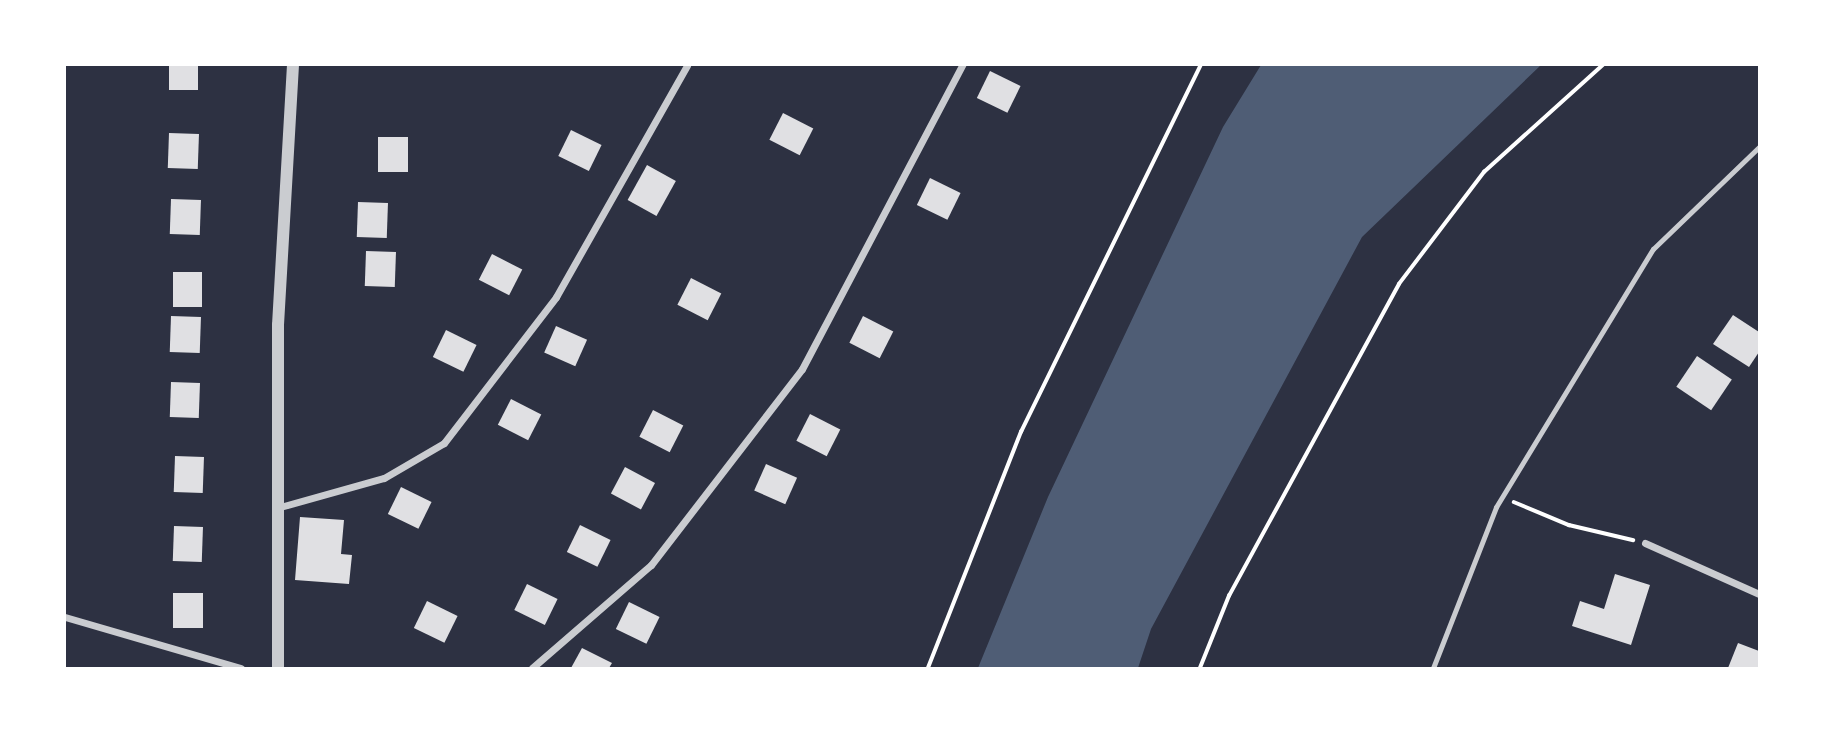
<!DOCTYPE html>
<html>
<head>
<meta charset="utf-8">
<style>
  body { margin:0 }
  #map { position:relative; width:1824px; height:733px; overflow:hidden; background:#2d3142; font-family:"Noto Sans",sans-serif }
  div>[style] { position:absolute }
  .water>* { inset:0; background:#4f5d75 }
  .building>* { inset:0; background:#e0e0e3; transform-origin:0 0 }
  .path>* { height:3.5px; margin:-1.75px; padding:0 1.75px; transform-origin:1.75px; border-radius:1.75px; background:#fff }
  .service>* { height:5px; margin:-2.5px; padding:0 2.5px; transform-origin:2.5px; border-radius:2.5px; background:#caccd0 }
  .minor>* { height:7px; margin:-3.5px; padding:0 3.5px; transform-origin:3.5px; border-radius:3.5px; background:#caccd0 }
  .tertiary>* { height:12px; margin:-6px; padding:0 6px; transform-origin:6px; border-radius:6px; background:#caccd0 }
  span { translate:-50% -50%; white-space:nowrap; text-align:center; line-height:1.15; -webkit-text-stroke:7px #fff; paint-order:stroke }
  .frame { position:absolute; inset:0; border:66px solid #fff; pointer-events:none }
</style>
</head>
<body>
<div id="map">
  <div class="water">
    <i style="clip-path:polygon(1261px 65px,1541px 65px,1362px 237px,1151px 629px,1138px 668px,978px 668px,1048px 497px,1223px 127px)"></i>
  </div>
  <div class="building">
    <i style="left:169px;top:65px;width:29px;height:25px"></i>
    <i style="left:990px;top:71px;width:34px;height:30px;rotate:26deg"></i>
    <i style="left:783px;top:113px;width:34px;height:30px;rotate:27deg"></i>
    <i style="left:571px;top:130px;width:34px;height:29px;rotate:26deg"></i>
    <i style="left:169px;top:133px;width:30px;height:35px;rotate:2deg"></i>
    <i style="left:378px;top:137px;width:30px;height:35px"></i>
    <i style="left:647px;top:165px;width:33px;height:40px;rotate:29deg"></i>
    <i style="left:930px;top:178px;width:34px;height:30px;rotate:26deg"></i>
    <i style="left:171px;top:199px;width:30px;height:35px;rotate:2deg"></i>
    <i style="left:358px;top:202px;width:30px;height:35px;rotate:2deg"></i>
    <i style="left:366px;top:251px;width:30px;height:35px;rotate:2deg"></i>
    <i style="left:492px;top:254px;width:34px;height:29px;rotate:27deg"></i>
    <i style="left:173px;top:272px;width:29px;height:35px"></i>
    <i style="left:691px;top:278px;width:34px;height:30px;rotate:27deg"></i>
    <i style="clip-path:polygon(1733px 315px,1759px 332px,1759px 352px,1749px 367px,1713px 344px)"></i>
    <i style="left:171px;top:316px;width:30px;height:36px;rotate:2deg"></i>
    <i style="left:863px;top:316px;width:34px;height:30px;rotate:27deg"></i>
    <i style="left:556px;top:326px;width:34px;height:29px;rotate:24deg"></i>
    <i style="left:446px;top:330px;width:34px;height:30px;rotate:26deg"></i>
    <i style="left:1697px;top:356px;width:42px;height:37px;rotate:34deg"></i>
    <i style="left:171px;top:382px;width:29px;height:35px;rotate:2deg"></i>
    <i style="left:511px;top:399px;width:34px;height:29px;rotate:27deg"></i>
    <i style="left:653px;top:410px;width:34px;height:30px;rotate:27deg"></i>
    <i style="left:810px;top:414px;width:34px;height:30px;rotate:27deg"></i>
    <i style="left:175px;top:456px;width:29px;height:36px;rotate:2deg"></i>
    <i style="left:766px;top:464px;width:34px;height:29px;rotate:24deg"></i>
    <i style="left:625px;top:467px;width:34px;height:30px;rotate:28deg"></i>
    <i style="left:401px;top:487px;width:34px;height:30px;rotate:26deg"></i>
    <i style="clip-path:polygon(300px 517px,344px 520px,341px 554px,352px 555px,349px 584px,295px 580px)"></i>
    <i style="left:580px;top:525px;width:34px;height:30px;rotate:26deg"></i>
    <i style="left:174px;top:526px;width:29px;height:35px;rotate:2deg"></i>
    <i style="clip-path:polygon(1615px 574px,1650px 585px,1631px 645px,1572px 626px,1580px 601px,1604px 609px)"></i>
    <i style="left:527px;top:584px;width:34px;height:29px;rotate:26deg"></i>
    <i style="left:173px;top:593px;width:30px;height:35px"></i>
    <i style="left:427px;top:601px;width:34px;height:30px;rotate:26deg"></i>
    <i style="left:629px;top:602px;width:34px;height:30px;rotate:26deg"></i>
    <i style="clip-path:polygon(1738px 643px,1759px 651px,1759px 668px,1728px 668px)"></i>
    <i style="clip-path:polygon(582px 648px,612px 663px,609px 668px,571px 668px)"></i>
  </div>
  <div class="path">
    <i style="left:1514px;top:502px;width:60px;rotate:22.7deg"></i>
    <i style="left:1569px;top:525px;width:66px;rotate:13.2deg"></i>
    <i style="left:928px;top:668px;width:254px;rotate:-68.5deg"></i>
    <i style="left:1021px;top:432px;width:409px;rotate:-63.9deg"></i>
    <i style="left:1200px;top:668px;width:78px;rotate:-68.1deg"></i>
    <i style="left:1229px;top:596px;width:355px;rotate:-61.4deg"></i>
    <i style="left:1399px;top:284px;width:141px;rotate:-52.8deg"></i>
    <i style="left:1484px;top:172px;width:160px;rotate:-42deg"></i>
  </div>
  <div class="service">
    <i style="left:1433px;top:668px;width:173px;rotate:-68.6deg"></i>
    <i style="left:1496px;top:507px;width:302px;rotate:-58.7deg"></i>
    <i style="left:1653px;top:249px;width:147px;rotate:-43.9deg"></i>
  </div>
  <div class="minor">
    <i style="left:280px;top:507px;width:108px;rotate:-15.6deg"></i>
    <i style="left:384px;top:478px;width:69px;rotate:-30.3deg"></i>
    <i style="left:444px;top:443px;width:184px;rotate:-52.5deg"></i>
    <i style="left:556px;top:297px;width:266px;rotate:-60.5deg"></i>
    <i style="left:1645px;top:543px;width:125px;rotate:24.1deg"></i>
    <i style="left:65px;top:617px;width:183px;rotate:16.2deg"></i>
    <i style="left:532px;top:668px;width:157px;rotate:-40.9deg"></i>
    <i style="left:651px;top:565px;width:247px;rotate:-52.4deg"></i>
    <i style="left:802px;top:369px;width:344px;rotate:-62.2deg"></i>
  </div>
  <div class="tertiary">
    <i style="left:278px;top:668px;width:343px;rotate:-90deg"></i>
    <i style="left:278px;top:325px;width:260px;rotate:-86.7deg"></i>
  </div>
  <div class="frame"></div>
</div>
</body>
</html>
